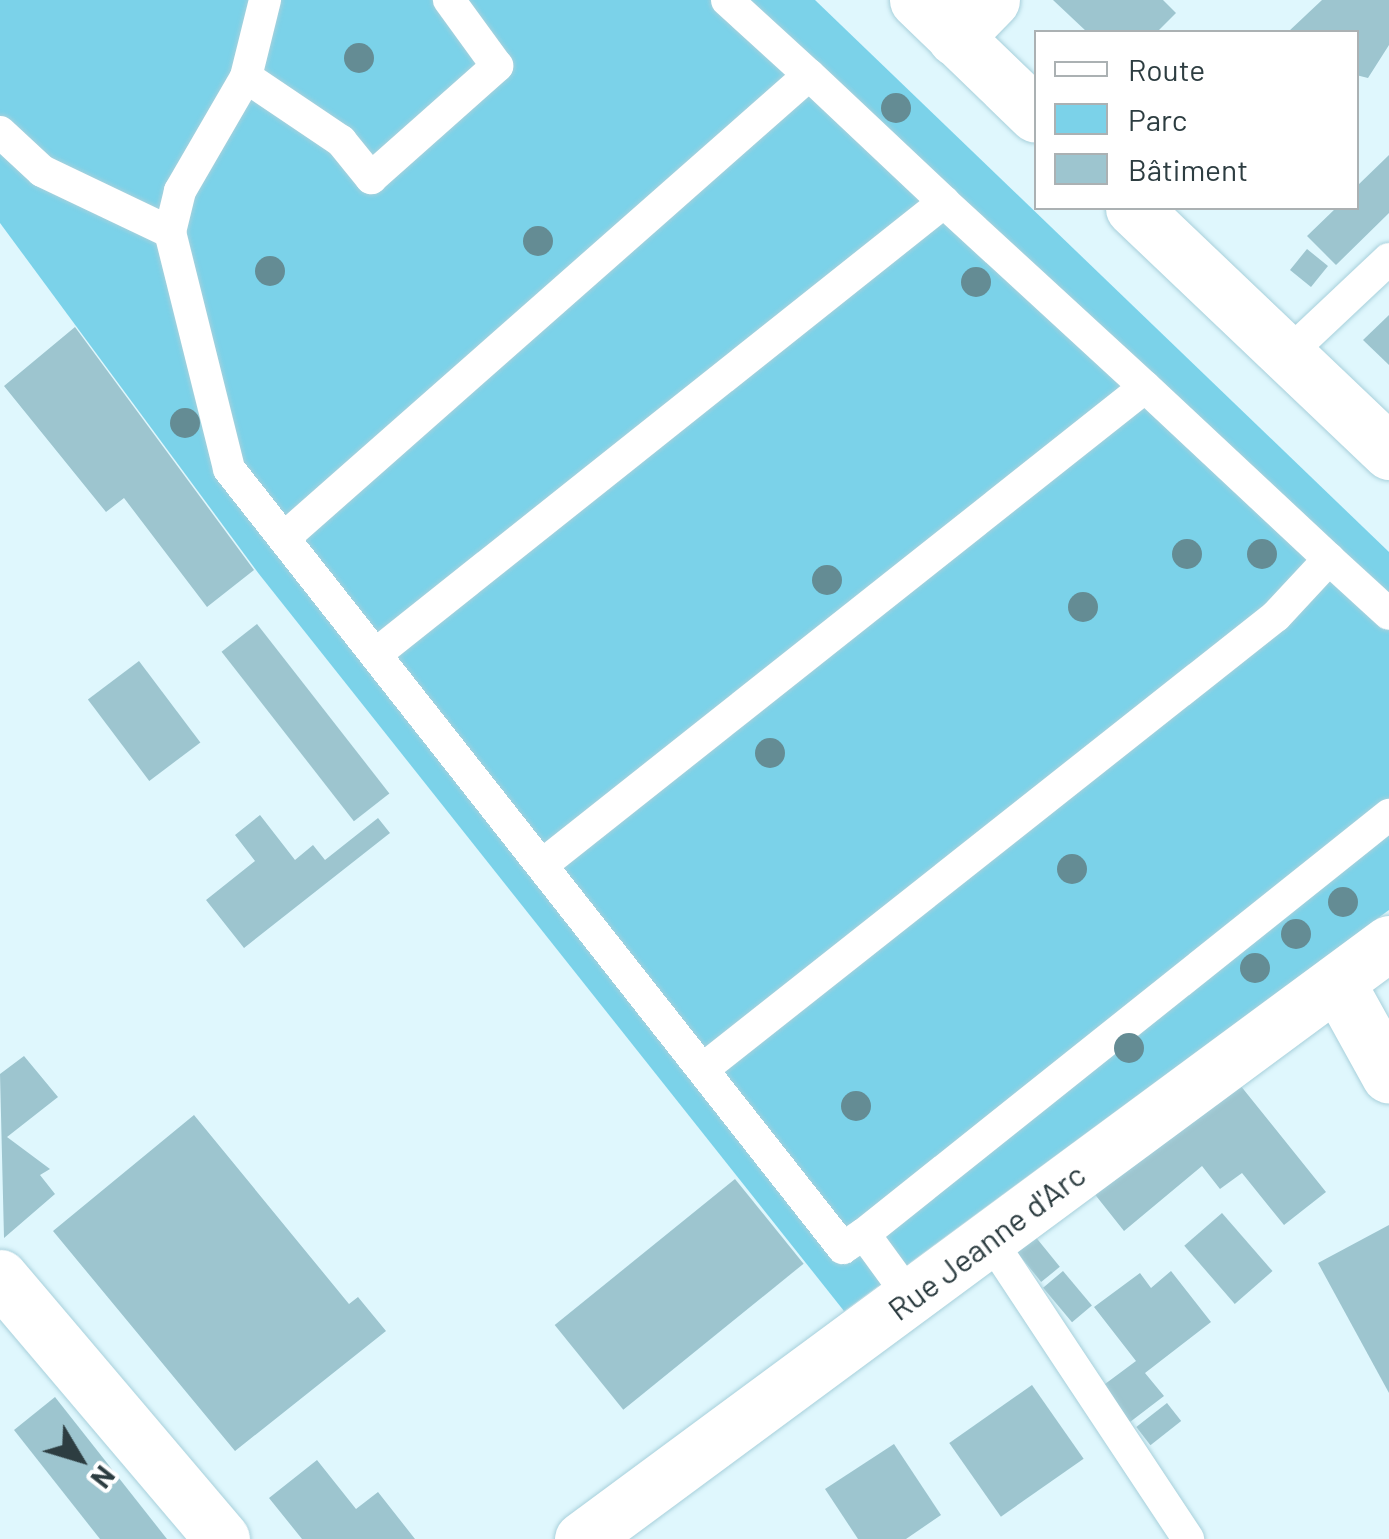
<!DOCTYPE html>
<html>
<head>
<meta charset="utf-8">
<style>
  body { margin:0 }
  #map { position:relative; width:1389px; height:1539px; overflow:hidden; background:#dff7fd; font-family:Barlow,sans-serif }
  div>[style] { position:absolute }
  .green>* { inset:0; background:#7bd2e9 }
  .building>* { inset:0; background:#9dc5cf; transform-origin:0 0 }
  .roads { filter:drop-shadow(0 0 2px #a8d0db) drop-shadow(0 0 2px #a8d0db) }
  .service>* { height:32px; margin:-16px; padding:0 16px; transform-origin:16px; border-radius:16px; background:#fff }
  .minor>* { height:55px; margin:-27.5px; padding:0 27.5px; transform-origin:27.5px; border-radius:27.5px; background:#fff }
  .trees>* { width:30px; height:30px; margin:-15px; border-radius:50%; background:#648c94 }
  span { translate:-50% -50%; white-space:nowrap; text-align:center; line-height:1.15; -webkit-text-stroke:10px #fff; paint-order:stroke }
  .street-label { font-size:32px; color:#2d3d41 }
  .legend { position:absolute; left:1034px; top:30px; width:325px; height:180px; box-sizing:border-box; background:#fff; border:2px solid #abb1b3; margin:0; padding:12px 18px; list-style:none; font-size:30px; color:#2d3d41 }
  .legend li { display:flex; align-items:center; gap:20px; height:50px }
  .legend b { width:50px; border:2px solid #abb1b3 }
  .north { position:absolute; left:30px; top:1409px; width:100px; height:100px; -webkit-text-stroke:8px #fff; paint-order:stroke; rotate:128deg; font-size:28px; font-weight:700; line-height:40px; text-align:center; color:#2d3d41 }
  .north::after { content:''; display:block; margin:auto; width:35px; height:45px; background:#2d3d41; clip-path:polygon(50% 0,100% 100%,50% 72%,0 100%) }
</style>
</head>
<body>
<div id="map">
  <div class="green">
    <i style="clip-path:polygon(0 0,815px 0,1389px 552px,1389px 910px,844px 1311px,259px 574px,0 223px)"></i>
  </div>
  <div class="building">
    <i style="clip-path:polygon(1053px 0,1163px 0,1176px 13px,1157px 32px,1087px 32px)"></i>
    <i style="clip-path:polygon(1322px 0,1389px 0,1389px 45px,1368px 78px,1356px 75px,1356px 32px,1288px 32px)"></i>
    <i style="clip-path:polygon(1389px 155px,1389px 213px,1336px 265px,1307px 236px,1336px 208px,1356px 208px,1356px 187px)"></i>
    <i style="left:1307px;top:249px;width:27px;height:27px;rotate:39deg"></i>
    <i style="clip-path:polygon(1389px 315px,1389px 365px,1363px 340px)"></i>
    <i style="clip-path:polygon(75px 327px,254px 570px,207px 607px,124px 498px,106px 512px,4px 386px)"></i>
    <i style="left:257px;top:624px;width:215px;height:45px;rotate:52deg"></i>
    <i style="left:139px;top:661px;width:102px;height:64px;rotate:53deg"></i>
    <i style="clip-path:polygon(260px 815px,295px 860px,313px 845px,325px 860px,378px 818px,390px 833px,244px 948px,206px 900px,255px 861px,235px 835px)"></i>
    <i style="clip-path:polygon(24px 1056px,58px 1097px,7px 1137px,50px 1169px,40px 1175px,55px 1194px,4px 1238px,0 1074px)"></i>
    <i style="clip-path:polygon(1240px 1085px,1326px 1192px,1284px 1225px,1242px 1173px,1220px 1189px,1202px 1166px,1124px 1231px,1093px 1192px)"></i>
    <i style="clip-path:polygon(194px 1115px,349px 1304px,358px 1297px,386px 1331px,235px 1451px,53px 1231px)"></i>
    <i style="left:735px;top:1179px;width:109px;height:232px;rotate:51deg"></i>
    <i style="left:1222px;top:1213px;width:77px;height:50px;rotate:49deg"></i>
    <i style="clip-path:polygon(1389px 1225px,1389px 1393px,1318px 1263px)"></i>
    <i style="left:1034px;top:1235px;width:41px;height:24px;rotate:51deg"></i>
    <i style="left:1063px;top:1271px;width:45px;height:26px;rotate:50deg"></i>
    <i style="clip-path:polygon(1171px 1271px,1211px 1322px,1145px 1373px,1164px 1396px,1130px 1422px,1101px 1387px,1136px 1361px,1094px 1307px,1140px 1273px,1151px 1288px)"></i>
    <i style="left:1032px;top:1385px;width:90px;height:101px;rotate:55deg"></i>
    <i style="clip-path:polygon(55px 1397px,167px 1539px,100px 1539px,14px 1430px)"></i>
    <i style="left:1167px;top:1403px;width:23px;height:39px;rotate:52deg"></i>
    <i style="clip-path:polygon(894px 1444px,941px 1515px,906px 1539px,858px 1539px,825px 1489px)"></i>
    <i style="clip-path:polygon(317px 1460px,356px 1509px,378px 1492px,415px 1539px,302px 1539px,269px 1498px)"></i>
  </div>
  <div class="roads">
    <div class="service">
      <i style="left:265px;top:0;width:79px;rotate:103.9deg"></i>
      <i style="left:246px;top:77px;width:132px;rotate:120.1deg"></i>
      <i style="left:180px;top:191px;width:42px;rotate:103.7deg"></i>
      <i style="left:170px;top:232px;width:244px;rotate:76deg"></i>
      <i style="left:229px;top:469px;width:992px;rotate:51.76deg"></i>
      <i style="left:843px;top:1248px;width:25px;rotate:-34deg"></i>
      <i style="left:864px;top:1234px;width:78px;rotate:53.9deg"></i>
      <i style="left:246px;top:77px;width:115px;rotate:34deg"></i>
      <i style="left:341px;top:141px;width:48px;rotate:51deg"></i>
      <i style="left:371px;top:178px;width:169px;rotate:-41.6deg"></i>
      <i style="left:497px;top:66px;width:82px;rotate:-126deg"></i>
      <i style="left:0;top:132px;width:57px;rotate:42.9deg"></i>
      <i style="left:42px;top:171px;width:142px;rotate:25.5deg"></i>
      <i style="left:1287px;top:355px;width:140px;rotate:-43.3deg"></i>
      <i style="left:284px;top:538px;width:700px;rotate:-41.41deg"></i>
      <i style="left:809px;top:75px;width:111px;rotate:-137.6deg"></i>
      <i style="left:1329px;top:559px;width:81px;rotate:42.5deg"></i>
      <i style="left:376px;top:654px;width:726px;rotate:-38.51deg"></i>
      <i style="left:944px;top:202px;width:185px;rotate:-136.7deg"></i>
      <i style="left:542px;top:865px;width:769px;rotate:-38.4deg"></i>
      <i style="left:1145px;top:387px;width:273px;rotate:-137.4deg"></i>
      <i style="left:703px;top:1069px;width:730px;rotate:-38.33deg"></i>
      <i style="left:1276px;top:616px;width:78px;rotate:-47.1deg"></i>
      <i style="left:1329px;top:559px;width:252px;rotate:-136.9deg"></i>
      <i style="left:864px;top:1234px;width:672px;rotate:-38.59deg"></i>
      <i style="left:989px;top:1238px;width:361px;rotate:56.5deg"></i>
    </div>
    <div class="minor">
      <i style="left:917px;top:0;width:165px;rotate:44deg"></i>
      <i style="left:955px;top:38px;width:53px;rotate:-45.8deg"></i>
      <i style="left:1133px;top:208px;width:354px;rotate:43.6deg"></i>
      <i style="left:1337px;top:982px;width:107px;rotate:61deg"></i>
      <i style="left:0;top:1277px;width:343px;rotate:49.7deg"></i>
      <i style="left:582px;top:1539px;width:1003px;rotate:-36.45deg"></i>
    </div>
  </div>
  <div class="trees">
    <i style="left:359px;top:58px"></i>
    <i style="left:896px;top:108px"></i>
    <i style="left:538px;top:241px"></i>
    <i style="left:270px;top:271px"></i>
    <i style="left:976px;top:282px"></i>
    <i style="left:185px;top:423px"></i>
    <i style="left:1187px;top:554px"></i>
    <i style="left:1262px;top:554px"></i>
    <i style="left:827px;top:580px"></i>
    <i style="left:1083px;top:607px"></i>
    <i style="left:770px;top:753px"></i>
    <i style="left:1072px;top:869px"></i>
    <i style="left:1343px;top:902px"></i>
    <i style="left:1296px;top:934px"></i>
    <i style="left:1255px;top:968px"></i>
    <i style="left:1129px;top:1048px"></i>
    <i style="left:856px;top:1106px"></i>
  </div>
  <div class="street-label">
    <span style="left:986px;top:1241px;rotate:-37deg">Rue Jeanne d'Arc</span>
  </div>
  <ul class="legend">
  <li><b style="height:12px;background:#fff"></b>Route</li>
  <li><b style="height:28px;background:#7bd2e9"></b>Parc</li>
  <li><b style="height:28px;background:#9dc5cf"></b>Bâtiment</li>
  </ul>
  <div class="north">N</div>
</div>
</body>
</html>
